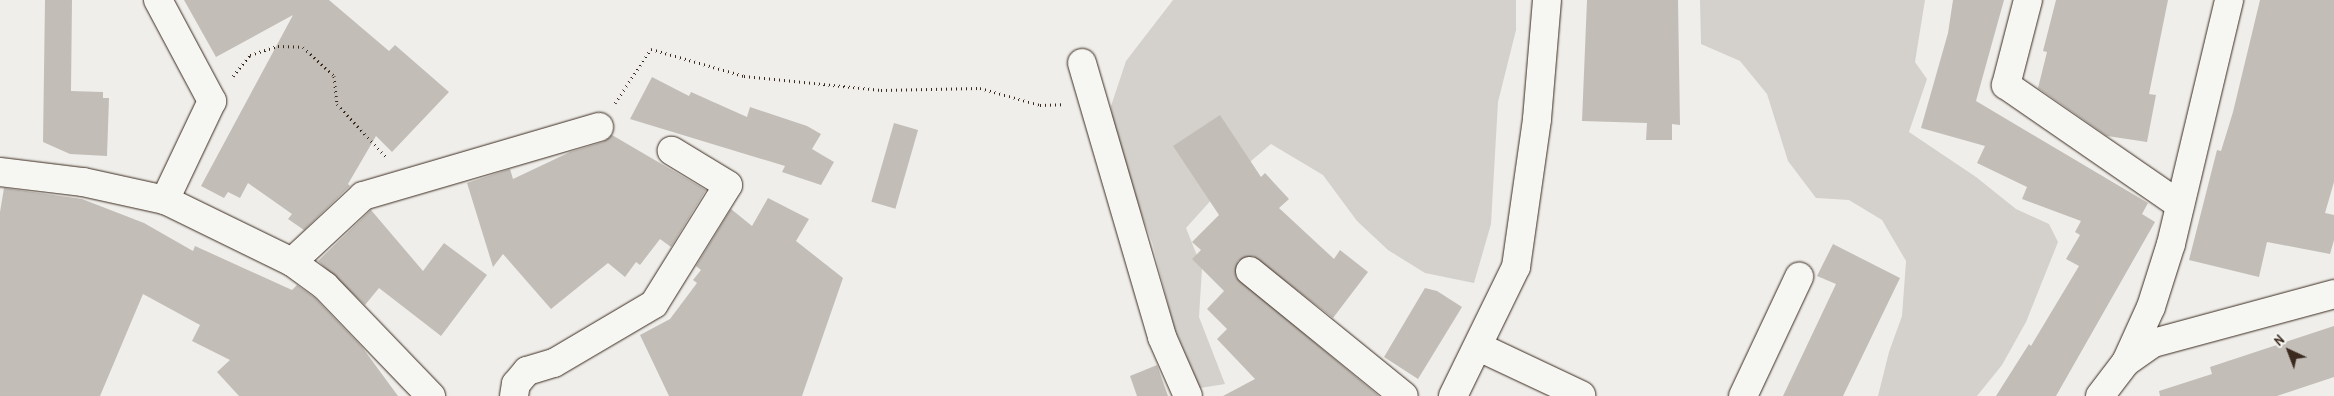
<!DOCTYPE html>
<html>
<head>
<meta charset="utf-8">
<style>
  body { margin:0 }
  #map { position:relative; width:2334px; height:396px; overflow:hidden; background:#efeeea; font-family:"Patrick Hand",sans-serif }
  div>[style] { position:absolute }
  .green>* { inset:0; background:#d4d1cc }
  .building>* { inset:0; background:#c2bdb7; transform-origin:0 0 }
  .path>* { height:3px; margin-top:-1.5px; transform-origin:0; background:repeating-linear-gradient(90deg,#3b2a1e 0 1px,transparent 0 5px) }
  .roads { filter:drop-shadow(0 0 1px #3b2a1e) drop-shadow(0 0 1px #3b2a1e) }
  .minor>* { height:28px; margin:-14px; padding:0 14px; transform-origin:14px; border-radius:14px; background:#f6f6f2 }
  span { translate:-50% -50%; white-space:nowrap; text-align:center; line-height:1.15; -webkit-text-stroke:4px #f6f6f2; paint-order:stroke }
  .north { position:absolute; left:2264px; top:326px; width:50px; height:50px; -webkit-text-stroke:4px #f6f6f2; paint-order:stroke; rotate:317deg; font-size:14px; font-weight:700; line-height:20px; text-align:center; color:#3b2a1e }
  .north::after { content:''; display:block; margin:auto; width:18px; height:22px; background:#3b2a1e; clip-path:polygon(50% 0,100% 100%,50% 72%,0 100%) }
</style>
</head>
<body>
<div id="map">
  <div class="green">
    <i style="clip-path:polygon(1173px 0,1516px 0,1516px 30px,1498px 102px,1491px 224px,1474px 283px,1425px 273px,1388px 250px,1357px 221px,1323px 175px,1271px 144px,1231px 178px,1186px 228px,1202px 268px,1199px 317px,1225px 384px,1200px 388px,1174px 327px,1152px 242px,1114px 141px,1111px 106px,1126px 61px)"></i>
    <i style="clip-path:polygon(1700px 0,1925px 0,1915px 62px,1927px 79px,1909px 132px,1976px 177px,2016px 209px,2049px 224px,2058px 242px,2026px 322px,2002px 365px,1977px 396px,1878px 396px,1889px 352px,1902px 316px,1906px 261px,1882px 220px,1849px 200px,1816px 198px,1788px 161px,1767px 94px,1740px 61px,1701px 44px)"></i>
  </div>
  <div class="building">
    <i style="clip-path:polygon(45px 0,72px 0,71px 91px,103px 92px,103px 98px,109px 98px,107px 156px,70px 154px,43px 142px)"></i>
    <i style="clip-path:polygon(184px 0,329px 0,389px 51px,395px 45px,449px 92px,392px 152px,376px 136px,348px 184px,350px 186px,304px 230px,288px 219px,292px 214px,248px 183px,240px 198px,228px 192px,224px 198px,201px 186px,293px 15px,216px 57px)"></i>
    <i style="clip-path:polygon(1587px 0,1678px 0,1680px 125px,1672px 124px,1672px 140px,1646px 140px,1647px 123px,1582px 121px)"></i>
    <i style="clip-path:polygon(1953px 0,2004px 0,1976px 101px,2148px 203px,2142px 214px,2155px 222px,2056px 396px,1996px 396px,2029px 344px,2031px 346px,2079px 266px,2066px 259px,2080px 235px,2075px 232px,2081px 221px,2022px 199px,2027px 187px,1977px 163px,1985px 146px,1921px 128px,1948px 33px)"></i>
    <i style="clip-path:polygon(2056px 0,2168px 0,2149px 94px,2156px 95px,2147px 142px,2107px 136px,2038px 88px,2047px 52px,2043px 51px)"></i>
    <i style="clip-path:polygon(2260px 0,2334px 0,2334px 182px,2325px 213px,2334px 215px,2334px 240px,2330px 254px,2267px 242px,2259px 277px,2189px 260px,2217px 150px,2221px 151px,2233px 112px)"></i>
    <i style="clip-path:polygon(652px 77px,689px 96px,691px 92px,747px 117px,750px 107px,807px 126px,821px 134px,812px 149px,834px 162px,821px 185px,782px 172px,785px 166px,630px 119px)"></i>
    <i style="clip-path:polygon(1220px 115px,1261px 177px,1265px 173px,1289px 199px,1279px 208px,1334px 259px,1340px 250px,1368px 272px,1333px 318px,1253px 256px,1238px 261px,1236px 277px,1379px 396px,1223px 396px,1255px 379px,1217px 339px,1227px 329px,1207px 309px,1224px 291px,1192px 259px,1201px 250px,1192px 242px,1219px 215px,1173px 146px)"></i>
    <i style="left:894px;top:123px;width:25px;height:82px;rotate:16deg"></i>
    <i style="clip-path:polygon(612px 135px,706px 190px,671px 247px,660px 239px,640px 265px,636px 262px,625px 277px,608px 263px,551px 309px,503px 254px,493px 267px,467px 183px,510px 169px,513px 179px,570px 152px,603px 142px)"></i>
    <i style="clip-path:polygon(4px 188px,82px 199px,144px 223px,193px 251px,195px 246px,292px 290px,297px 285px,315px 298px,362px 347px,398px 396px,239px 396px,217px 372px,230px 360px,192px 341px,200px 325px,143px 294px,100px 396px,0 396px,0 212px)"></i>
    <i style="clip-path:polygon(768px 198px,809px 219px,796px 241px,843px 278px,802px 396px,669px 396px,640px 335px,670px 319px,697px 283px,693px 280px,701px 270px,696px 266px,731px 209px,752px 226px)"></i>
    <i style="clip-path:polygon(371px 210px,423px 271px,444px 243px,487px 275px,441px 336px,379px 288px,365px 305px,318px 261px)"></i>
    <i style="clip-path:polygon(1833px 244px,1900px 278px,1843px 396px,1783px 396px,1836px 284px,1817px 276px)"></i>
    <i style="clip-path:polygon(1425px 288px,1437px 291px,1462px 307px,1418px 379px,1384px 357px)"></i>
    <i style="clip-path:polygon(2334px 326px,2334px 377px,2277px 396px,2160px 396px,2159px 391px,2212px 374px,2210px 367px)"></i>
    <i style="clip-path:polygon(1157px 365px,1168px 396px,1137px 396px,1130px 376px)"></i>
  </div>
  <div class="path">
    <i style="left:233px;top:76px;width:27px;rotate:-51deg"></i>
    <i style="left:250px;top:55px;width:29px;rotate:-18deg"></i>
    <i style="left:278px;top:46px;width:25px;rotate:2deg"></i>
    <i style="left:303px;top:47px;width:42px;rotate:43.1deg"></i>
    <i style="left:334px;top:76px;width:28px;rotate:84deg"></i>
    <i style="left:337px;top:104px;width:72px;rotate:47.2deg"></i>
    <i style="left:615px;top:103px;width:65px;rotate:-56.3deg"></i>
    <i style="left:651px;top:49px;width:97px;rotate:16.2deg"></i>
    <i style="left:744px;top:76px;width:138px;rotate:5.8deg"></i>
    <i style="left:881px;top:90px;width:99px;rotate:-1.2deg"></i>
    <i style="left:980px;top:88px;width:62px;rotate:15.8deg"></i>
    <i style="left:1040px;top:105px;width:23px;rotate:-2deg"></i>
  </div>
  <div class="roads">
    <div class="minor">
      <i style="left:158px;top:0;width:115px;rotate:61.9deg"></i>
      <i style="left:212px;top:101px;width:110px;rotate:115.4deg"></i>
      <i style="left:2028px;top:0;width:88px;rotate:104.5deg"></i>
      <i style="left:2006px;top:85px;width:211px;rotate:34.6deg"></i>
      <i style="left:1082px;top:63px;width:285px;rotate:73.7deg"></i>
      <i style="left:1162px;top:337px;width:64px;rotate:66.2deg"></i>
      <i style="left:0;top:172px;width:84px;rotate:6.9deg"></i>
      <i style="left:83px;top:182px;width:84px;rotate:12.4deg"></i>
      <i style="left:165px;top:200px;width:141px;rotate:26deg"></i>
      <i style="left:292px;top:262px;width:41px;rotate:36deg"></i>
      <i style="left:325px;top:286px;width:153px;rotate:46.1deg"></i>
      <i style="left:292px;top:262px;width:97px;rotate:-42.9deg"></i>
      <i style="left:363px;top:196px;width:246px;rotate:-16.3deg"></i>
      <i style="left:1250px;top:271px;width:198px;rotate:39.1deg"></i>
      <i style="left:1479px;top:347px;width:113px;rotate:25.2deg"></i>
      <i style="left:2126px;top:362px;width:60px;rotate:-65.6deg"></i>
      <i style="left:2151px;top:307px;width:66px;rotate:-72.4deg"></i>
      <i style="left:2171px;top:244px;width:251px;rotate:-76.6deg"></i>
      <i style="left:514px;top:396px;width:12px;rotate:-81deg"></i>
      <i style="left:516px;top:384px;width:17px;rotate:-50deg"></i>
      <i style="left:527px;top:371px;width:28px;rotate:-17deg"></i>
      <i style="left:554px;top:363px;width:116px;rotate:-30.5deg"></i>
      <i style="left:654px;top:304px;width:140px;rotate:-58.1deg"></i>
      <i style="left:728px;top:185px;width:66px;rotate:-148.7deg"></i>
      <i style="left:1453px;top:396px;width:144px;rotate:-64deg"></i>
      <i style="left:1516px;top:267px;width:149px;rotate:-81.9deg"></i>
      <i style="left:1537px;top:119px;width:119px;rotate:-85.2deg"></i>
      <i style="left:1743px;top:396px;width:132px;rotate:-64.8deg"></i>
      <i style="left:2100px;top:396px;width:43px;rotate:-52.6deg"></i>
      <i style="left:2126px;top:362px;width:33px;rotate:-35deg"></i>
      <i style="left:2153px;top:343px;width:188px;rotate:-15.1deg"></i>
    </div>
  </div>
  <div class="north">N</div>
</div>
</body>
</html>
